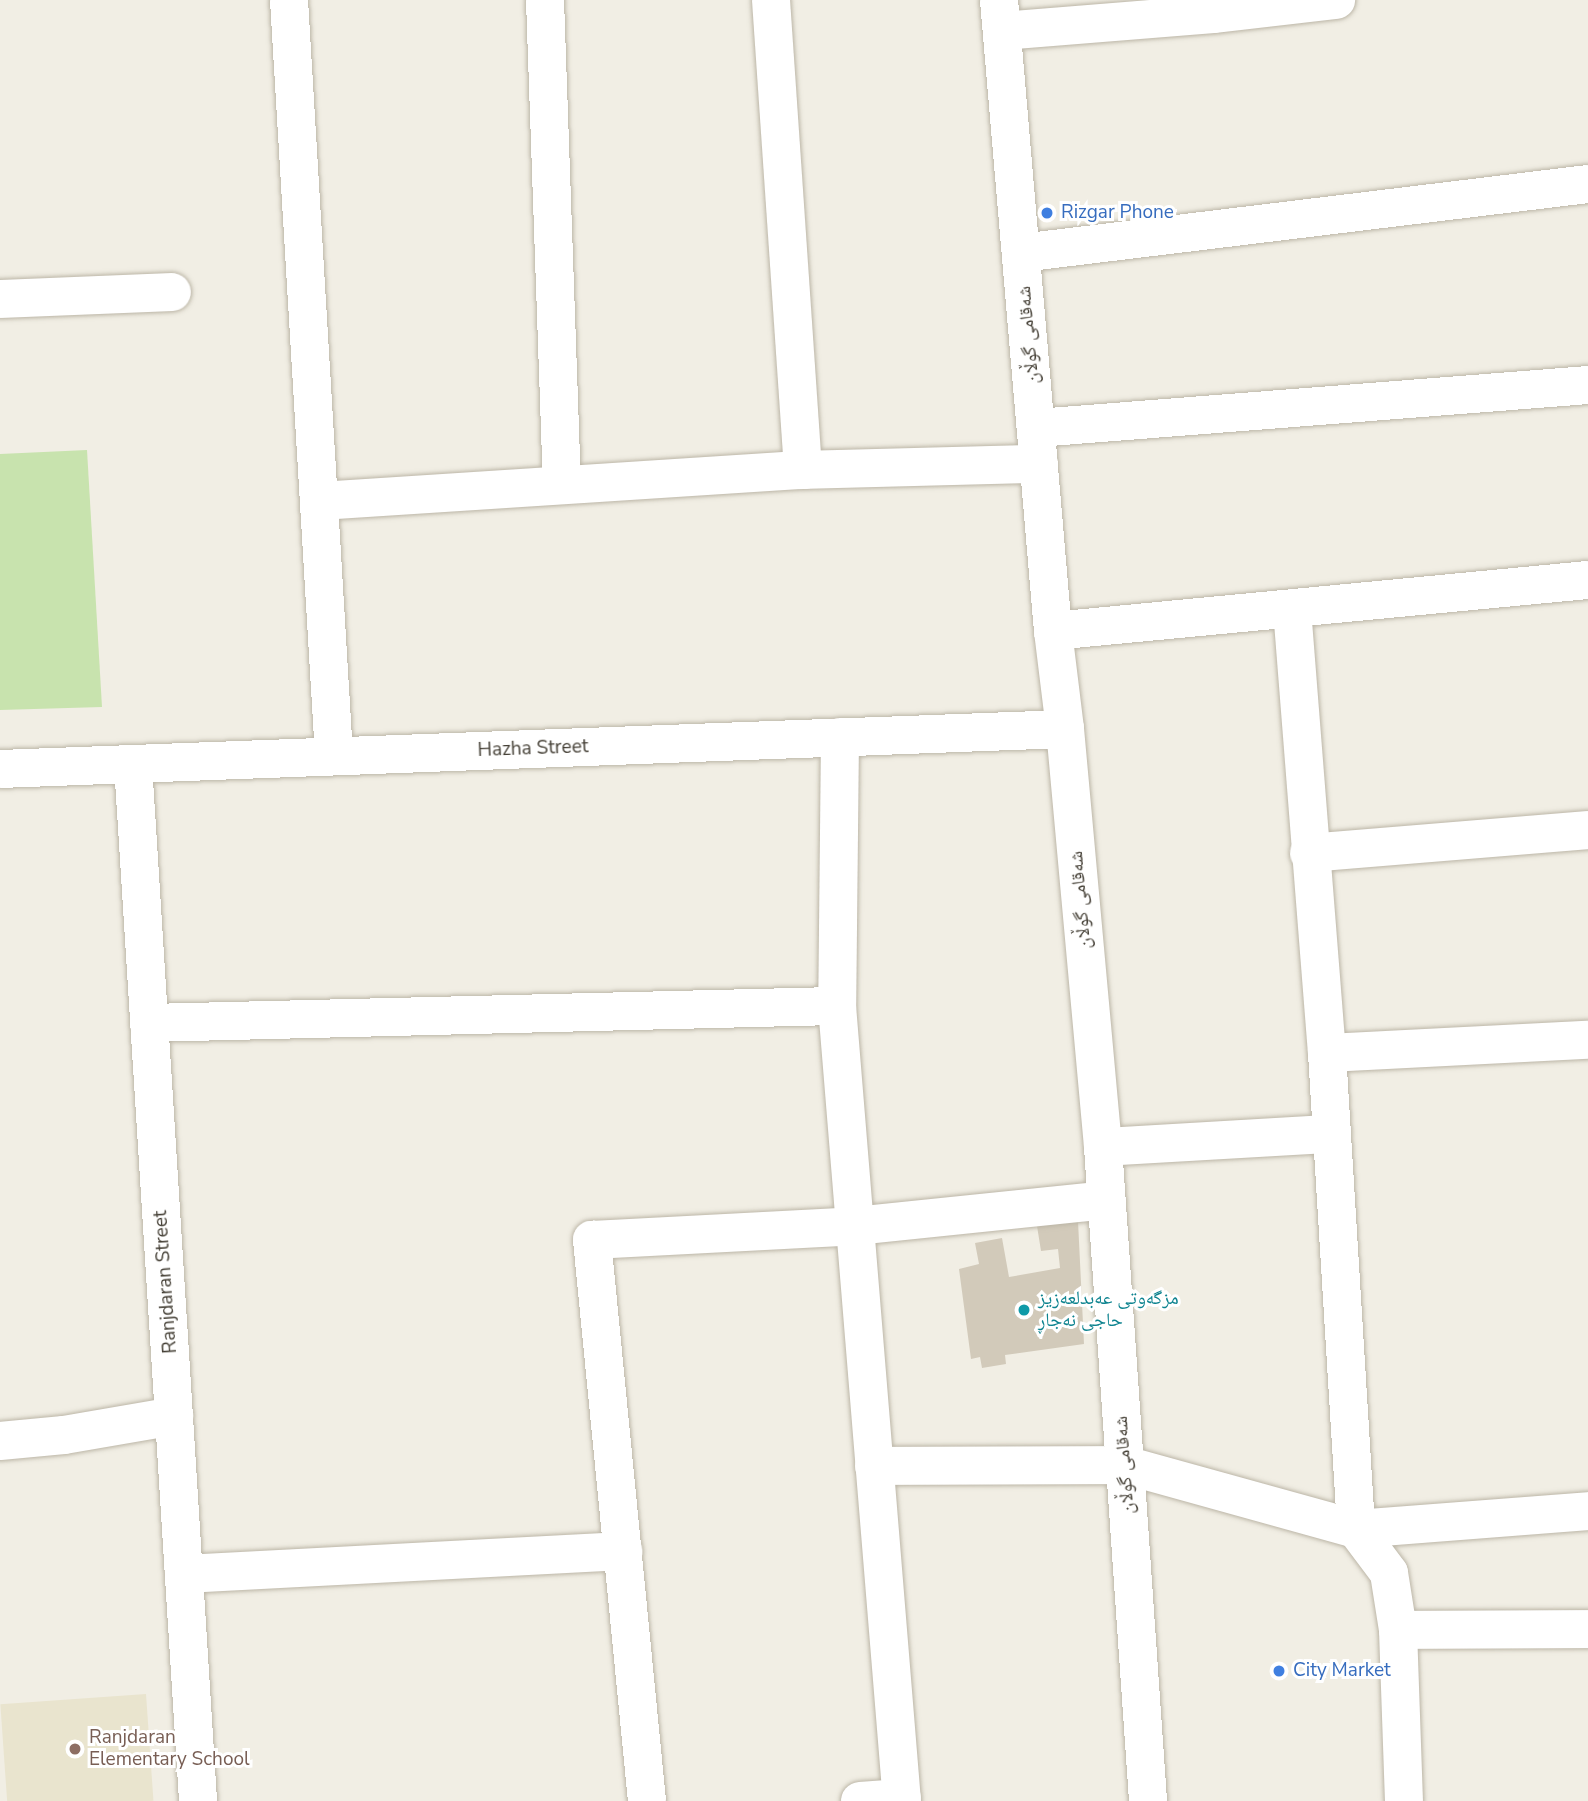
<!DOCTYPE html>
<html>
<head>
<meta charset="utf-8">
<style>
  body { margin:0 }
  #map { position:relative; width:1588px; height:1801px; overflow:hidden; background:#f1eee4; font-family:"Nunito Sans","Noto Naskh Arabic",sans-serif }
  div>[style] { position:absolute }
  .education>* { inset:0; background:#e9e4ce; transform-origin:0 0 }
  .green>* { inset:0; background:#c8e3ae }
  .building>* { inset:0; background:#d2caba }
  .roads { filter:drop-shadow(0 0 2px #bcb6a7) drop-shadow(0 0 2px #bcb6a7) }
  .minor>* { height:38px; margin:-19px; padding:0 19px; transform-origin:19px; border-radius:19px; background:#fff }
  .dots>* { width:19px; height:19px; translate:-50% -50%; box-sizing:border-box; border:4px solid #fff; border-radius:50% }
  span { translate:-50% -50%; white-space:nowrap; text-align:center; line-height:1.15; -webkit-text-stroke:6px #fff; paint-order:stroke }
  .shop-label { font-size:19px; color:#366cbe }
  .left { translate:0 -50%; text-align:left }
  .street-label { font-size:19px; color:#433e34 }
  .culture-label { font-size:19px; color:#0d838f }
  .education-label { font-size:19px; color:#785e54 }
</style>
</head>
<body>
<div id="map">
  <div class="education">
    <i style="left:146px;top:1694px;width:107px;height:146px;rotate:86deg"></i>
  </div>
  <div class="green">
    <i style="clip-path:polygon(87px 450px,102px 707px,0 710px,0 454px)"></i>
  </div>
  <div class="building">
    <i style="clip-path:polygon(1078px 1221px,1084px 1344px,1005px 1355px,1006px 1364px,982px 1368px,980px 1357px,971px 1359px,959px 1269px,979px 1264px,975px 1243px,1002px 1238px,1009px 1277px,1060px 1268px,1058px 1249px,1041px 1251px,1037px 1226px)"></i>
  </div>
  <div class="roads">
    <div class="minor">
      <i style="left:289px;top:0;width:757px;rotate:86.59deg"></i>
      <i style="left:545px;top:0;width:485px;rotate:88deg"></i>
      <i style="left:771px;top:0;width:471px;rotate:86.1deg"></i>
      <i style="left:999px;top:0;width:633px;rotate:85.11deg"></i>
      <i style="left:1053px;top:631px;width:99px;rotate:83deg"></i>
      <i style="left:1065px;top:729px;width:420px;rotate:84.8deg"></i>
      <i style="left:1103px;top:1147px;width:656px;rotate:86.06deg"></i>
      <i style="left:1002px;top:31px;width:212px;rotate:-4.6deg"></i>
      <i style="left:1213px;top:14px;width:124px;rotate:-6.5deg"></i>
      <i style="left:1021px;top:253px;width:571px;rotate:-6.94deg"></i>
      <i style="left:0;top:299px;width:172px;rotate:-2.3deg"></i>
      <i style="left:1037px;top:428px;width:553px;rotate:-4.46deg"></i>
      <i style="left:320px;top:501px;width:484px;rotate:-3.7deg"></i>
      <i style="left:803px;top:470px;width:236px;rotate:-1.5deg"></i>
      <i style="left:1292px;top:609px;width:445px;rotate:85.5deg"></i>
      <i style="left:1327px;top:1053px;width:477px;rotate:86.5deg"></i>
      <i style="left:1356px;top:1529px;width:55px;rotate:53.1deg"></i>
      <i style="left:1389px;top:1573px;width:58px;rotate:81deg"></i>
      <i style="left:1398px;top:1630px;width:171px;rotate:88deg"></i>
      <i style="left:1053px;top:631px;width:537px;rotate:-5.45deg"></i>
      <i style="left:840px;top:737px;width:269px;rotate:90.6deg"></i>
      <i style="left:837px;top:1006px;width:798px;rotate:85.33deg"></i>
      <i style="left:133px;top:764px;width:1039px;rotate:86.41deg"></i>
      <i style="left:0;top:769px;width:1066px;rotate:-2.15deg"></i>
      <i style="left:1309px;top:853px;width:280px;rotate:-4.7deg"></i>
      <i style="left:149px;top:1023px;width:688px;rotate:-1.42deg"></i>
      <i style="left:1327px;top:1053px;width:261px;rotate:-2.9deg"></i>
      <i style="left:1103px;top:1147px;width:227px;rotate:-3.3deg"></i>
      <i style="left:0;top:1441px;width:64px;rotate:-5.4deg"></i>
      <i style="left:64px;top:1435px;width:112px;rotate:-9.8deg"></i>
      <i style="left:874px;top:1466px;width:251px;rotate:-0.2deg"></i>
      <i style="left:1125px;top:1465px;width:240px;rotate:15.5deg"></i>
      <i style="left:1356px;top:1529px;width:233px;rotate:-4.4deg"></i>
      <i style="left:184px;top:1574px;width:440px;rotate:-3deg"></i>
      <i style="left:1398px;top:1630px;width:190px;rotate:-0.3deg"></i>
      <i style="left:647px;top:1801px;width:564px;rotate:-95.6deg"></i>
      <i style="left:592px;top:1240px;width:263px;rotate:-3deg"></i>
      <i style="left:855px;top:1226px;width:252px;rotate:-5.9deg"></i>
      <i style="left:860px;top:1801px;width:42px;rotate:-4.1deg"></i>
    </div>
  </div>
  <div class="dots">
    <i style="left:1047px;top:213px;background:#3f7fe0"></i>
    <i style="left:1024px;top:1310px;background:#0f9aa8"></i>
    <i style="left:1279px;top:1671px;background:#3f7fe0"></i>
    <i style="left:75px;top:1749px;background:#8d6e63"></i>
  </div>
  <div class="shop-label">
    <span class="left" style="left:1061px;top:213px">Rizgar Phone</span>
    <span class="left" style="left:1293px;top:1671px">City Market</span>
  </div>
  <div class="street-label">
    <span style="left:1029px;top:335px;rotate:-95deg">شەقامی گوڵان</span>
    <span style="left:533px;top:749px;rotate:-2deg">Hazha Street</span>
    <span style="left:1081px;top:900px;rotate:-95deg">شەقامی گوڵان</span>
    <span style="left:166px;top:1282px;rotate:-94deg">Ranjdaran Street</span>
    <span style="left:1125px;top:1465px;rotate:-94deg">شەقامی گوڵان</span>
  </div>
  <div class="culture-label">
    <span class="left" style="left:1038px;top:1310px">مزگەوتی عەبدلعەزیز<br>حاجی نەجاڕ</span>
  </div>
  <div class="education-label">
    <span class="left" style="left:89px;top:1749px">Ranjdaran<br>Elementary School</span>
  </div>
</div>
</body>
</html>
